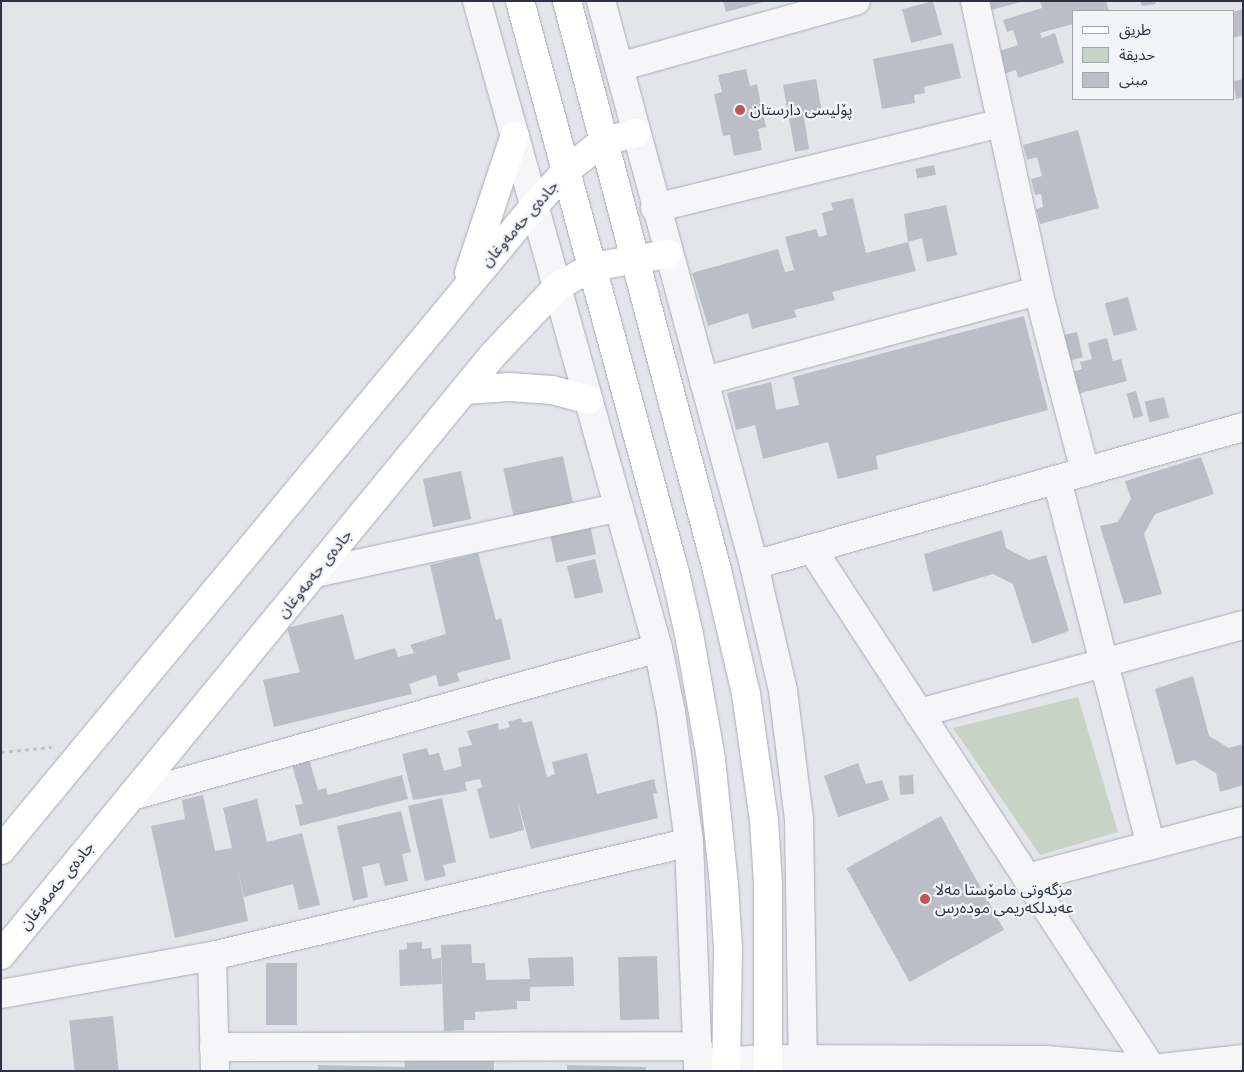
<!DOCTYPE html>
<html>
<head>
<meta charset="utf-8">
<style>
  body { margin:0 }
  #map { position:relative; width:1244px; height:1072px; overflow:hidden; background:#e3e5ea; font-family:"Fira Sans Condensed","Noto Sans Arabic",sans-serif }
  div>[style] { position:absolute }
  .green>* { inset:0; background:#c7d3c5 }
  .building>* { inset:0; background:#bbbec6; transform-origin:0 0 }
  .path>* { height:3px; margin-top:-1.5px; transform-origin:0; background:repeating-linear-gradient(90deg,#c1c3c9 0 4px,transparent 0 8px) }
  .roads { filter:drop-shadow(0 0 1px #a8acb4) drop-shadow(0 0 1px #a8acb4) }
  .minor>* { height:28px; margin:-14px; padding:0 14px; transform-origin:14px; border-radius:14px; background:#f6f6f9 }
  .tertiary>* { height:28px; margin:-14px; padding:0 14px; transform-origin:14px; border-radius:14px; background:#f6f6f9 }
  .secondary>* { height:28px; margin:-14px; padding:0 14px; transform-origin:14px; border-radius:14px; background:#fff }
  .primary>* { height:28px; margin:-14px; padding:0 14px; transform-origin:14px; border-radius:14px; background:#fff }
  .dots>* { width:14px; height:14px; translate:-50% -50%; box-sizing:border-box; border:2px solid #f3f4f7; border-radius:50% }
  span { translate:-50% -50%; white-space:nowrap; text-align:center; line-height:1.15; -webkit-text-stroke:4.5px #f3f4f7; paint-order:stroke }
  .poi-label { font-size:16px; color:#2c3241 }
  .left { translate:0 -50%; text-align:left }
  .street-label { font-size:16px; color:#2c3241 }
  .frame { position:absolute; inset:0; border:2px solid #2c3241; pointer-events:none }
  .legend { position:absolute; left:1072px; top:10px; width:162px; height:90px; box-sizing:border-box; background:#f3f4f7; border:1px solid #a3a6ae; margin:0; padding:6px 9px; list-style:none; font-size:15px; color:#2c3241 }
  .legend li { display:flex; align-items:center; gap:10px; height:25px }
  .legend b { width:25px; border:1px solid #a3a6ae }
</style>
</head>
<body>
<div id="map">
  <div class="green">
    <i style="clip-path:polygon(1078px 697px,1118px 832px,1040px 855px,953px 728px)"></i>
  </div>
  <div class="building">
    <i style="clip-path:polygon(723px 1px,763px 1px,763px 2px,726px 12px)"></i>
    <i style="left:933px;top:1px;width:35px;height:32px;rotate:75deg"></i>
    <i style="clip-path:polygon(988px 1px,1021px 1px,1021px 2px,991px 10px)"></i>
    <i style="clip-path:polygon(1040px 1px,1106px 1px,1109px 11px,1073px 11px,1073px 24px,1040px 33px,1042px 38px,1055px 33px,1064px 63px,1018px 78px,1016px 70px,1003px 74px,996px 52px,1018px 45px,1013px 30px,1007px 32px,1003px 20px,1042px 8px)"></i>
    <i style="clip-path:polygon(1140px 1px,1155px 1px,1156px 4px,1142px 6px)"></i>
    <i style="clip-path:polygon(1243px 9px,1243px 35px,1233px 38px,1233px 12px)"></i>
    <i style="clip-path:polygon(953px 43px,961px 78px,924px 87px,925px 93px,914px 95px,915px 103px,882px 109px,873px 59px)"></i>
    <i style="clip-path:polygon(746px 69px,750px 86px,757px 84px,766px 127px,758px 129px,762px 150px,734px 156px,730px 135px,723px 136px,714px 94px,722px 92px,718px 75px)"></i>
    <i style="clip-path:polygon(816px 79px,822px 113px,804px 117px,809px 149px,795px 152px,783px 85px)"></i>
    <i style="clip-path:polygon(1243px 79px,1243px 97px,1236px 99px,1233px 81px)"></i>
    <i style="clip-path:polygon(1078px 130px,1099px 208px,1040px 224px,1036px 209px,1043px 207px,1042px 199px,1041px 194px,1035px 195px,1031px 179px,1042px 176px,1037px 157px,1027px 160px,1023px 145px)"></i>
    <i style="left:934px;top:165px;width:10px;height:19px;rotate:79deg"></i>
    <i style="clip-path:polygon(853px 198px,866px 253px,908px 242px,904px 214px,946px 205px,957px 255px,927px 262px,922px 238px,908px 242px,916px 271px,832px 292px,835px 300px,794px 310px,797px 317px,752px 329px,748px 313px,708px 326px,692px 273px,778px 249px,785px 272px,794px 270px,785px 237px,816px 229px,819px 237px,827px 235px,822px 213px,833px 210px,831px 203px)"></i>
    <i style="left:1128px;top:297px;width:34px;height:24px;rotate:75deg"></i>
    <i style="clip-path:polygon(1024px 316px,1048px 410px,876px 456px,878px 469px,838px 479px,828px 442px,763px 459px,755px 425px,736px 430px,727px 393px,771px 382px,776px 410px,799px 405px,793px 377px)"></i>
    <i style="left:1077px;top:332px;width:26px;height:18px;rotate:77deg"></i>
    <i style="clip-path:polygon(1107px 338px,1113px 361px,1121px 359px,1127px 381px,1077px 394px,1072px 372px,1082px 369px,1080px 362px,1092px 359px,1088px 343px)"></i>
    <i style="left:1136px;top:391px;width:26px;height:10px;rotate:74deg"></i>
    <i style="left:1164px;top:397px;width:21px;height:20px;rotate:76deg"></i>
    <i style="left:563px;top:456px;width:50px;height:61px;rotate:78deg"></i>
    <i style="clip-path:polygon(1201px 457px,1214px 494px,1155px 514px,1144px 534px,1162px 594px,1124px 604px,1100px 526px,1118px 522px,1131px 499px,1125px 481px)"></i>
    <i style="left:461px;top:471px;width:49px;height:39px;rotate:78deg"></i>
    <i style="left:590px;top:525px;width:30px;height:41px;rotate:78deg"></i>
    <i style="clip-path:polygon(1002px 530px,1006px 548px,1029px 560px,1046px 555px,1069px 631px,1032px 644px,1013px 584px,993px 574px,933px 592px,924px 554px)"></i>
    <i style="clip-path:polygon(478px 553px,496px 620px,501px 618px,511px 659px,457px 673px,460px 681px,439px 687px,436px 675px,409px 684px,412px 694px,274px 727px,263px 680px,300px 672px,287px 628px,343px 614px,355px 660px,395px 648px,398px 657px,414px 653px,410px 645px,446px 634px,430px 565px)"></i>
    <i style="left:595px;top:559px;width:34px;height:29px;rotate:76deg"></i>
    <i style="clip-path:polygon(1193px 676px,1209px 736px,1229px 748px,1243px 744px,1243px 785px,1220px 792px,1216px 773px,1194px 760px,1176px 765px,1155px 689px)"></i>
    <i style="clip-path:polygon(521px 718px,523px 723px,532px 721px,547px 777px,555px 774px,552px 762px,587px 753px,597px 794px,654px 779px,657px 793px,653px 794px,658px 818px,531px 849px,517px 799px,524px 830px,490px 839px,477px 789px,500px 781px,482px 787px,480px 779px,465px 782px,467px 791px,413px 800px,402px 754px,427px 748px,429px 755px,439px 753px,444px 771px,462px 766px,458px 748px,472px 745px,467px 731px,498px 723px,499px 730px,510px 727px,508px 722px)"></i>
    <i style="clip-path:polygon(308px 756px,318px 790px,326px 788px,328px 795px,402px 775px,408px 799px,300px 826px,295px 805px,303px 804px,291px 761px)"></i>
    <i style="clip-path:polygon(858px 763px,866px 784px,882px 780px,889px 800px,838px 817px,824px 776px)"></i>
    <i style="left:913px;top:775px;width:19px;height:14px;rotate:87deg"></i>
    <i style="clip-path:polygon(203px 795px,215px 851px,232px 848px,223px 808px,257px 799px,267px 842px,302px 833px,320px 905px,299px 910px,293px 884px,244px 897px,238px 870px,248px 921px,175px 938px,151px 826px,185px 819px,182px 800px)"></i>
    <i style="clip-path:polygon(442px 798px,456px 862px,443px 865px,446px 876px,425px 881px,408px 806px)"></i>
    <i style="clip-path:polygon(401px 811px,411px 852px,402px 854px,408px 881px,385px 886px,379px 863px,362px 867px,368px 897px,353px 901px,337px 826px)"></i>
    <i style="left:941px;top:816px;width:130px;height:108px;rotate:61deg"></i>
    <i style="clip-path:polygon(422px 942px,422px 949px,431px 948px,432px 959px,441px 958px,442px 984px,400px 986px,399px 950px,407px 949px,407px 943px)"></i>
    <i style="clip-path:polygon(471px 944px,472px 963px,485px 963px,486px 980px,530px 979px,528px 958px,573px 957px,574px 986px,530px 987px,530px 1001px,517px 1001px,517px 1009px,475px 1012px,475px 1020px,464px 1020px,464px 1030px,444px 1031px,441px 945px)"></i>
    <i style="left:657px;top:956px;width:63px;height:39px;rotate:88deg"></i>
    <i style="left:297px;top:963px;width:62px;height:31px;rotate:90deg"></i>
    <i style="left:113px;top:1016px;width:55px;height:44px;rotate:84deg"></i>
    <i style="clip-path:polygon(404px 1059px,494px 1061px,494px 1071px,318px 1071px,318px 1065px,405px 1067px)"></i>
    <i style="clip-path:polygon(567px 1065px,646px 1067px,646px 1071px,567px 1071px)"></i>
  </div>
  <div class="path">
    <i style="left:1px;top:752px;width:51px;rotate:-5.6deg"></i>
  </div>
  <div class="roads">
    <div class="minor">
      <i style="left:477px;top:1px;width:672px;rotate:74.37deg"></i>
      <i style="left:658px;top:648px;width:65px;rotate:78.5deg"></i>
      <i style="left:671px;top:712px;width:131px;rotate:82.1deg"></i>
      <i style="left:689px;top:842px;width:229px;rotate:87.7deg"></i>
      <i style="left:601px;top:1px;width:584px;rotate:74.82deg"></i>
      <i style="left:754px;top:565px;width:129px;rotate:77deg"></i>
      <i style="left:783px;top:691px;width:129px;rotate:82.9deg"></i>
      <i style="left:799px;top:819px;width:252px;rotate:89.1deg"></i>
      <i style="left:975px;top:1px;width:297px;rotate:77.7deg"></i>
      <i style="left:1038px;top:291px;width:187px;rotate:75.4deg"></i>
      <i style="left:619px;top:67px;width:246px;rotate:-15.6deg"></i>
      <i style="left:655px;top:208px;width:356px;rotate:-13.8deg"></i>
      <i style="left:704px;top:381px;width:346px;rotate:-15.1deg"></i>
      <i style="left:1057px;top:480px;width:377px;rotate:75.6deg"></i>
      <i style="left:812px;top:549px;width:393px;rotate:56.8deg"></i>
      <i style="left:1027px;top:878px;width:223px;rotate:-14.8deg"></i>
      <i style="left:754px;top:565px;width:508px;rotate:-15.76deg"></i>
      <i style="left:315px;top:573px;width:311px;rotate:-12.2deg"></i>
      <i style="left:919px;top:713px;width:336px;rotate:-15.2deg"></i>
      <i style="left:132px;top:796px;width:546px;rotate:-15.71deg"></i>
      <i style="left:1027px;top:878px;width:228px;rotate:56.8deg"></i>
      <i style="left:212px;top:956px;width:115px;rotate:88.5deg"></i>
      <i style="left:1px;top:994px;width:214px;rotate:-10.2deg"></i>
      <i style="left:212px;top:956px;width:490px;rotate:-13.4deg"></i>
      <i style="left:214px;top:1047px;width:484px;rotate:-0.1deg"></i>
    </div>
    <div class="tertiary">
      <i style="left:698px;top:1063px;width:70px;rotate:-3.3deg"></i>
      <i style="left:768px;top:1059px;width:278px;rotate:0.2deg"></i>
      <i style="left:1046px;top:1060px;width:106px;rotate:4.9deg"></i>
      <i style="left:1152px;top:1069px;width:92px;rotate:-6.3deg"></i>
    </div>
    <div class="secondary">
      <i style="left:520px;top:1px;width:593px;rotate:74.84deg"></i>
      <i style="left:675px;top:573px;width:63px;rotate:77.1deg"></i>
      <i style="left:689px;top:634px;width:127px;rotate:80deg"></i>
      <i style="left:711px;top:759px;width:127px;rotate:84.1deg"></i>
      <i style="left:724px;top:885px;width:63px;rotate:86.4deg"></i>
      <i style="left:728px;top:948px;width:123px;rotate:90.9deg"></i>
      <i style="left:567px;top:1px;width:588px;rotate:75.23deg"></i>
      <i style="left:717px;top:570px;width:127px;rotate:76.8deg"></i>
      <i style="left:746px;top:694px;width:127px;rotate:81.9deg"></i>
      <i style="left:764px;top:820px;width:64px;rotate:86.4deg"></i>
      <i style="left:768px;top:884px;width:187px;rotate:90deg"></i>
    </div>
    <div class="primary">
      <i style="left:469px;top:273px;width:145px;rotate:-71.6deg"></i>
      <i style="left:465px;top:390px;width:44px;rotate:-3.9deg"></i>
      <i style="left:509px;top:387px;width:43px;rotate:4deg"></i>
      <i style="left:552px;top:390px;width:38px;rotate:15deg"></i>
      <i style="left:1px;top:850px;width:837px;rotate:-50.38deg"></i>
      <i style="left:535px;top:205px;width:49px;rotate:-47.5deg"></i>
      <i style="left:568px;top:169px;width:46px;rotate:-37.9deg"></i>
      <i style="left:604px;top:141px;width:33px;rotate:-14deg"></i>
      <i style="left:1px;top:955px;width:776px;rotate:-50.65deg"></i>
      <i style="left:493px;top:355px;width:93px;rotate:-46.7deg"></i>
      <i style="left:557px;top:287px;width:39px;rotate:-30deg"></i>
      <i style="left:591px;top:267px;width:78px;rotate:-9.6deg"></i>
    </div>
  </div>
  <div class="dots">
    <i style="left:740px;top:110px;background:#c4535c"></i>
    <i style="left:925px;top:899px;background:#c4535c"></i>
  </div>
  <div class="poi-label">
    <span class="left" style="left:750px;top:110px">پۆلیسی دارستان</span>
    <span class="left" style="left:935px;top:899px">مزگەوتی مامۆستا مەلا<br>عەبدلکەریمی مودەرس</span>
  </div>
  <div class="street-label">
    <span style="left:520px;top:224px;rotate:-49deg">جادەی حەمەوغان</span>
    <span style="left:315px;top:574px;rotate:-51deg">جادەی حەمەوغان</span>
    <span style="left:57px;top:886px;rotate:-51deg">جادەی حەمەوغان</span>
  </div>
  <div class="frame"></div>
  <ul class="legend">
  <li><b style="height:6px;background:#fff"></b>طريق</li>
  <li><b style="height:14px;background:#c7d3c5"></b>حديقة</li>
  <li><b style="height:14px;background:#bbbec6"></b>مبنى</li>
  </ul>
</div>
</body>
</html>
